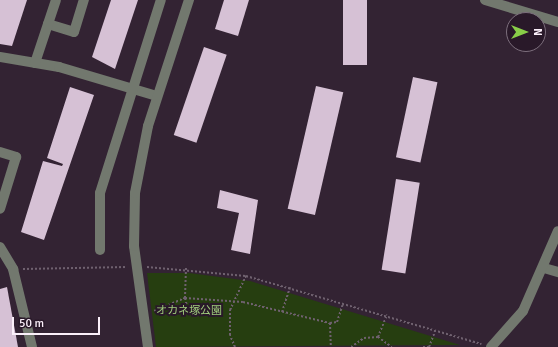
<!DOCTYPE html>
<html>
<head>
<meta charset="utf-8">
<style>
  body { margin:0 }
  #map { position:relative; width:558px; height:347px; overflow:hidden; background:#332333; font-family:Signika,"Noto Sans JP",sans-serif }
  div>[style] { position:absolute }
  .green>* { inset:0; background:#263e10 }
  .building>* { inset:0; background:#d6c1d5; transform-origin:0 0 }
  .path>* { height:2px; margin-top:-1px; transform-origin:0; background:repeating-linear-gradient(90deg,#6f616f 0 2px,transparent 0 4px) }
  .minor>* { height:10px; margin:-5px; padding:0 5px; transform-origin:5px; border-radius:5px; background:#72786e }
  span { translate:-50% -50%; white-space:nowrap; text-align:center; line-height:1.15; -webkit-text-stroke:4px #291929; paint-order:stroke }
  .park-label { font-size:11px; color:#a1ce7d }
  .north { position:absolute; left:506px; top:12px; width:40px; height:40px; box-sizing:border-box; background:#291929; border:1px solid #7d6f7d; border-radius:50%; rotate:90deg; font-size:11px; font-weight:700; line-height:16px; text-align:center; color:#fbf0fa }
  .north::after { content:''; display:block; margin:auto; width:14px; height:18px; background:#89ce48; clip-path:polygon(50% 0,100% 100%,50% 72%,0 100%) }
  .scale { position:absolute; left:12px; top:317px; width:88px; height:18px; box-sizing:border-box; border:2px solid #fbf0fa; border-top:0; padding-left:5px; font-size:12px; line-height:14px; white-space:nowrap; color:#fbf0fa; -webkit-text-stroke:3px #291929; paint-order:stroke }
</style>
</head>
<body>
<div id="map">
  <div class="green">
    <i style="clip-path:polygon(147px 273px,189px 273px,250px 281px,460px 345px,156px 347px)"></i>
  </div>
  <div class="building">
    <i style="clip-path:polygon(0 0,27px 0,12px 46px,0 44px)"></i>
    <i style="clip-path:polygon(111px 0,138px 0,115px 69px,92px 57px)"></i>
    <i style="clip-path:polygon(224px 0,249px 0,238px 36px,215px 29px)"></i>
    <i style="left:343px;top:0;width:24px;height:65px"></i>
    <i style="left:204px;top:47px;width:24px;height:93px;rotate:19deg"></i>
    <i style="left:413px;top:77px;width:25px;height:82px;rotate:12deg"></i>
    <i style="left:316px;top:86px;width:28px;height:126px;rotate:13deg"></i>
    <i style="clip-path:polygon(70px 87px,94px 95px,44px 240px,21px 232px,43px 161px,62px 166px,63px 164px,47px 158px)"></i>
    <i style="left:396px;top:179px;width:24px;height:92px;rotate:9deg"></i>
    <i style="clip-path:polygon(220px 190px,258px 200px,250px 254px,231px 250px,239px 213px,217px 208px)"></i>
    <i style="clip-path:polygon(7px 287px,18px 347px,0 347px,0 289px)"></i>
  </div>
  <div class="path">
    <i style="left:147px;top:267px;width:99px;rotate:5.2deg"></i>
    <i style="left:246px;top:276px;width:245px;rotate:16.1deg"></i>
    <i style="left:186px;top:268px;width:30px;rotate:92deg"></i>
    <i style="left:185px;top:298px;width:16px;rotate:76deg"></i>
    <i style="left:23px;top:269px;width:104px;rotate:-1.1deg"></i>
    <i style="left:154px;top:311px;width:34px;rotate:-23deg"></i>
    <i style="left:185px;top:298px;width:58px;rotate:3.9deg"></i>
    <i style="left:243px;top:302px;width:89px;rotate:13.6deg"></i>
    <i style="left:330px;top:323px;width:7px;rotate:-8deg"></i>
    <i style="left:337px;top:322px;width:20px;rotate:-72deg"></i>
    <i style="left:282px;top:312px;width:26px;rotate:-72deg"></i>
    <i style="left:330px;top:323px;width:24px;rotate:88deg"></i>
    <i style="left:378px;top:337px;width:24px;rotate:-68deg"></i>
    <i style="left:235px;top:347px;width:13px;rotate:-113deg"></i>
    <i style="left:230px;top:335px;width:25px;rotate:-90deg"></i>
    <i style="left:230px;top:310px;width:38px;rotate:-65deg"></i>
    <i style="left:351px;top:347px;width:16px;rotate:-35deg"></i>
    <i style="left:364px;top:338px;width:14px;rotate:-4deg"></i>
    <i style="left:378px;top:337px;width:17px;rotate:36deg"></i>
    <i style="left:423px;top:347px;width:6px"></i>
    <i style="left:429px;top:347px;width:17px;rotate:-69deg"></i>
  </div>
  <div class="minor">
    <i style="left:485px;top:0;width:76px;rotate:16.8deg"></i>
    <i style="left:48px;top:24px;width:27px;rotate:17deg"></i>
    <i style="left:74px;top:32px;width:34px;rotate:-73deg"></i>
    <i style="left:0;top:57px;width:60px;rotate:9.6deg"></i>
    <i style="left:59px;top:67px;width:102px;rotate:16.5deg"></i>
    <i style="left:35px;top:63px;width:66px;rotate:-71.6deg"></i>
    <i style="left:0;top:152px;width:17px;rotate:17deg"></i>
    <i style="left:16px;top:157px;width:54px;rotate:107.1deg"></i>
    <i style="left:0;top:247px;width:26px;rotate:59deg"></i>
    <i style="left:13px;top:269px;width:80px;rotate:76.3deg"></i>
    <i style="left:100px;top:250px;width:57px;rotate:-90deg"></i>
    <i style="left:100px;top:193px;width:202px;rotate:-72.5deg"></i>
    <i style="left:544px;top:268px;width:15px;rotate:16deg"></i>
    <i style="left:148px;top:347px;width:102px;rotate:-97.9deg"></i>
    <i style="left:134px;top:246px;width:53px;rotate:-88.9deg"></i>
    <i style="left:135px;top:193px;width:68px;rotate:-79deg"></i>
    <i style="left:148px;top:126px;width:133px;rotate:-72deg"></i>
    <i style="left:491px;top:347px;width:48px;rotate:-48.4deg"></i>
    <i style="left:523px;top:311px;width:87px;rotate:-66.4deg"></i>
  </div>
  <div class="park-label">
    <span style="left:189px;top:311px">オカネ塚公園</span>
  </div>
  <div class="north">N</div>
  <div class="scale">50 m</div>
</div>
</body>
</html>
